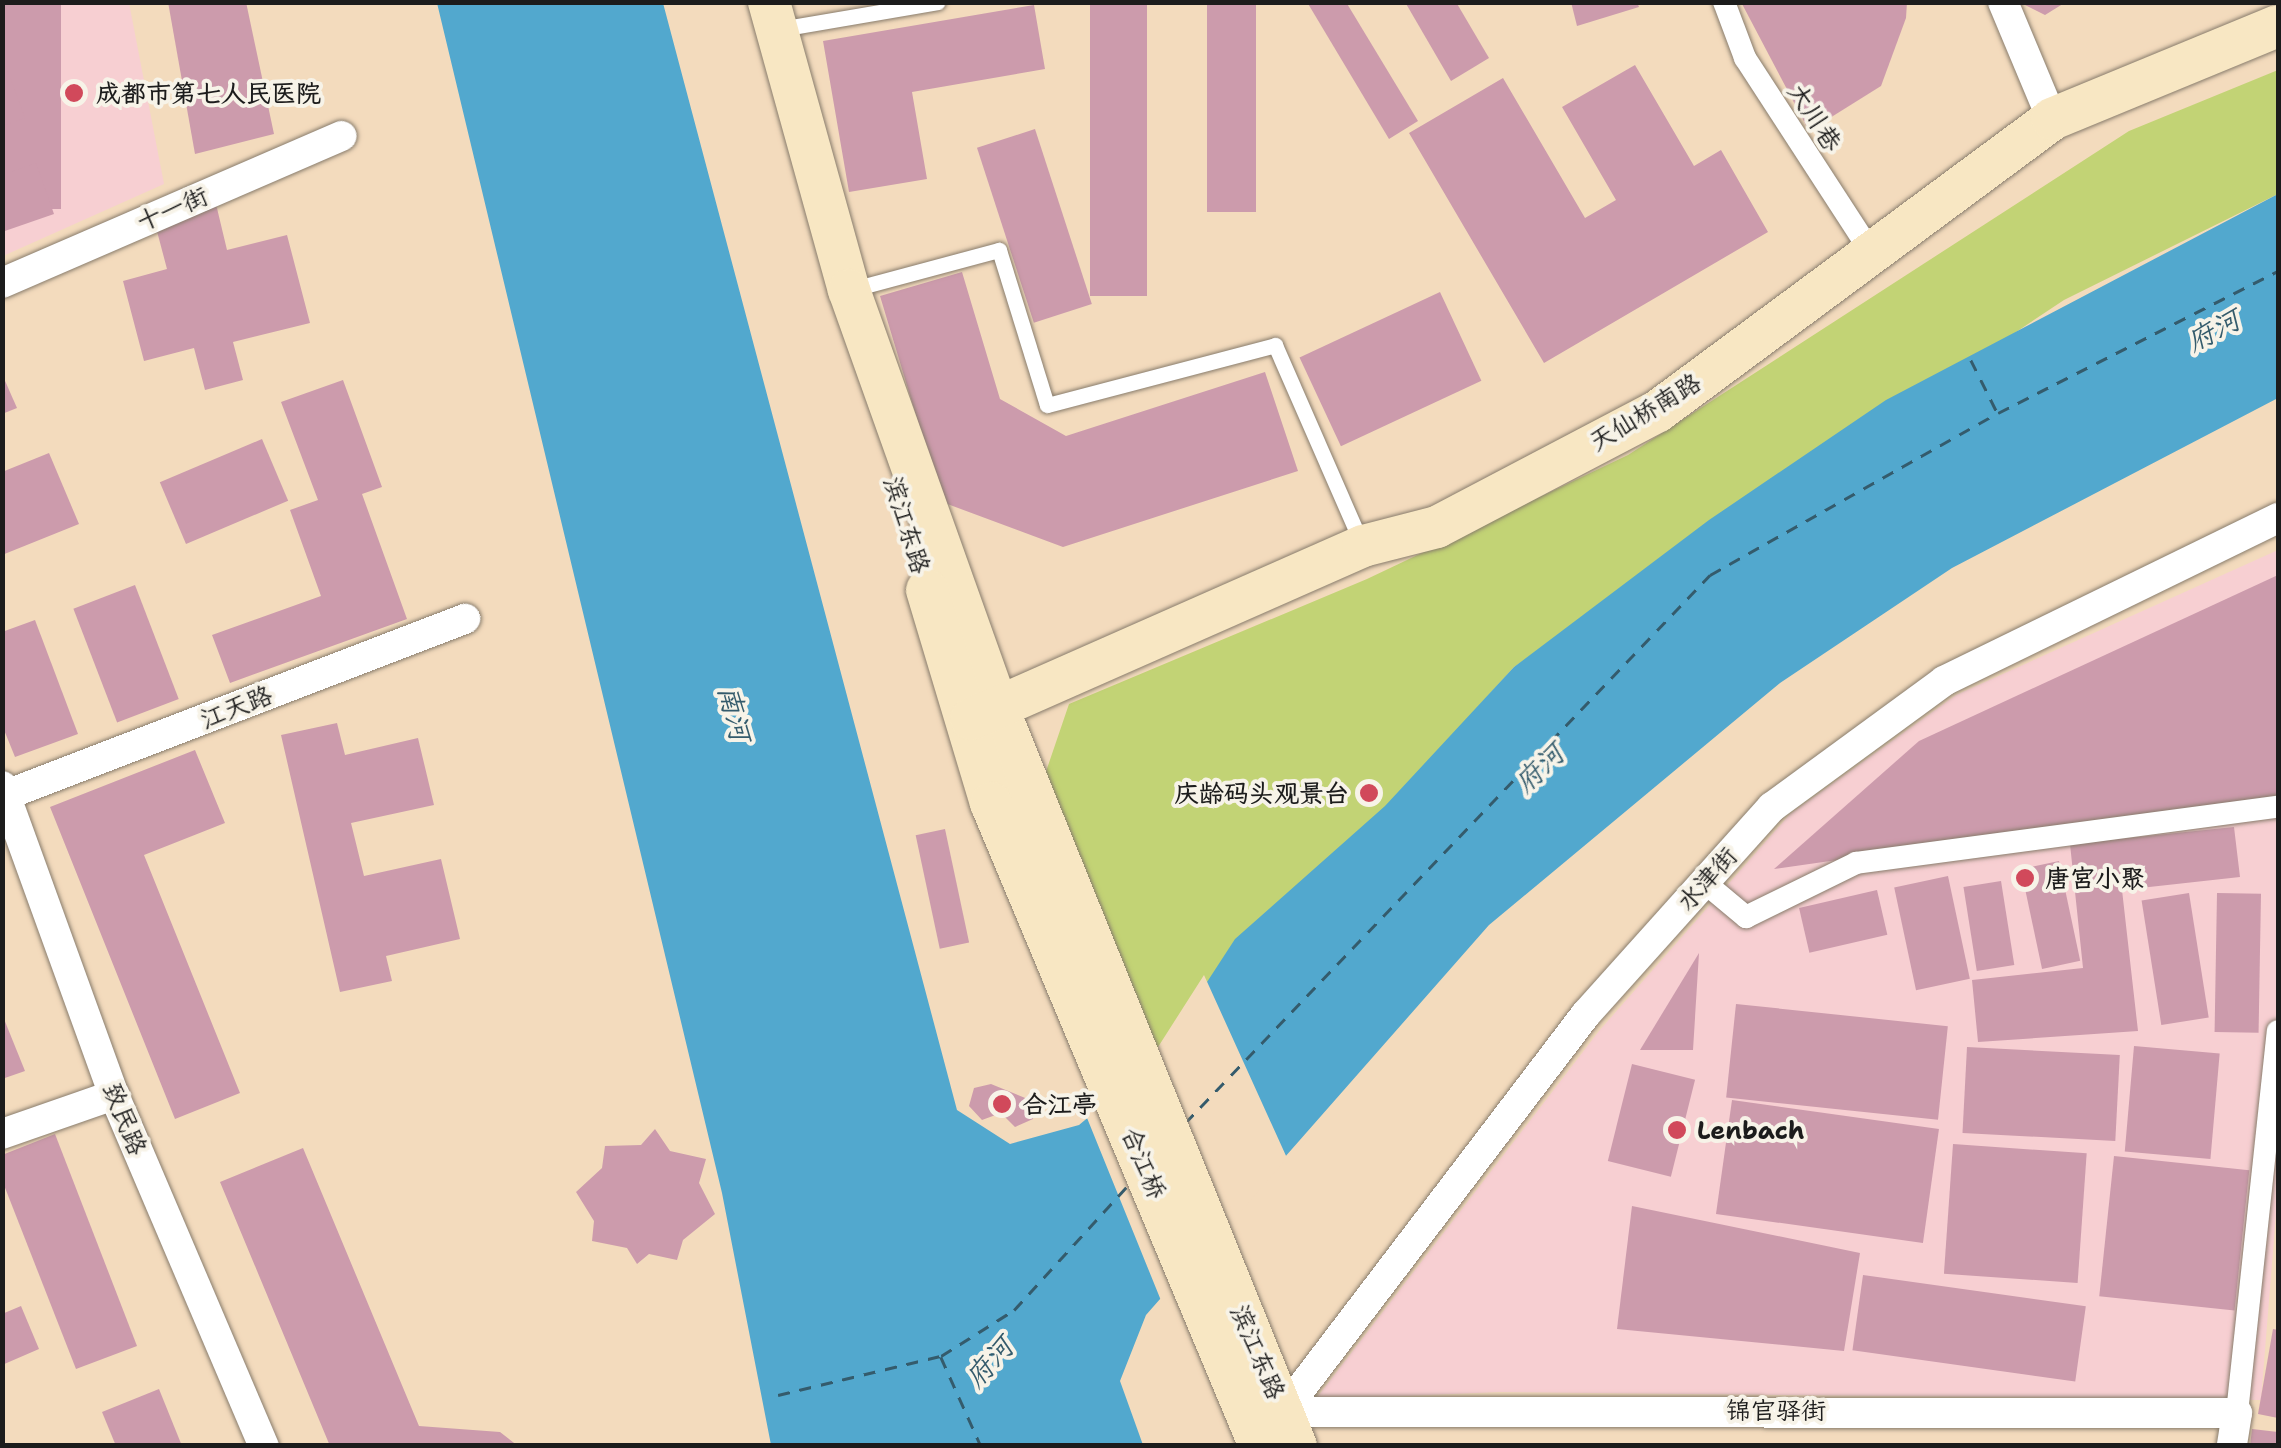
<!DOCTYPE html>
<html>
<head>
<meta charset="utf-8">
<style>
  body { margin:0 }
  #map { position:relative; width:2281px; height:1448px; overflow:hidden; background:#f3dbbd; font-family:"Shantell Sans","LXGW WenKai TC",sans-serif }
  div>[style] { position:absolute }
  .built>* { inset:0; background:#f7cfd2 }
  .green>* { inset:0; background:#c2d375 }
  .water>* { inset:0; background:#52a8ce }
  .pier>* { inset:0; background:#f3dbbd }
  .ferry>* { height:2.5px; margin-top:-1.25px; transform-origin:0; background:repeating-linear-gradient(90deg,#345b6c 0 12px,transparent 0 22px) }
  .building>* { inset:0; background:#cc9bac; transform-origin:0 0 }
  .roads { filter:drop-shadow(0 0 2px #887c6c) drop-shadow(0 0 2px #887c6c) }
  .service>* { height:15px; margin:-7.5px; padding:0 7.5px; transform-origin:7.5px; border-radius:7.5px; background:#fff }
  .pedestrian>* { height:22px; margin:-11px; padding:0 11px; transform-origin:11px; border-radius:11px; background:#fff }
  .minor>* { height:30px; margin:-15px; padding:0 15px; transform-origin:15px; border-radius:15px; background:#fff }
  .secondary>* { height:42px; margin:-21px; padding:0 21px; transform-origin:21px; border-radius:21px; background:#f8e7c3 }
  .dots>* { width:28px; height:28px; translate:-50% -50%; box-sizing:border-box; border:5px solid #f7f3e8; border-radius:50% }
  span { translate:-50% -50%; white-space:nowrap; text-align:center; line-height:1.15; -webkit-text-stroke:8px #f7f3e8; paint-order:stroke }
  .poi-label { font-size:25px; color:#1c1c1c; font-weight:700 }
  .left { translate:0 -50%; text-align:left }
  .right { translate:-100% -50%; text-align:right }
  .street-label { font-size:25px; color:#1c1c1c }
  .water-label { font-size:28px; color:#345b6c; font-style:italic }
  .frame { position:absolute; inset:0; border:5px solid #1c1c1c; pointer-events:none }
</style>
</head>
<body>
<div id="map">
  <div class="built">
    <i style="clip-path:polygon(3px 3px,129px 3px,164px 184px,3px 256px)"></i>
    <i style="clip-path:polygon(2278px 550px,2278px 1189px,2261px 1400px,1499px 1392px,1315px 1400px,1599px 1031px,1790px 814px,1956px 695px)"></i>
  </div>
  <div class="green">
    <i style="clip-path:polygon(2278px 70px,2278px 194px,2064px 300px,1514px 667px,1155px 1062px,1037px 798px,1069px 704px,1367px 579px,1628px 455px,2129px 131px)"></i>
  </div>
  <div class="water">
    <i style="clip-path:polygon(437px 3px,663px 3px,957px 1110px,1010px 1144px,1079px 1125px,1155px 1062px,1235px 939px,1385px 806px,1514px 667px,1709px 520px,1886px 400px,2278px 194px,2278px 398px,1952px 568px,1780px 683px,1489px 925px,1146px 1315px,1120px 1381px,1143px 1445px,771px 1445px,722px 1193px)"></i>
  </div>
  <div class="pier">
    <i style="clip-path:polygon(1204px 975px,1287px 1158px,1162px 1303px,1085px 1113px,1151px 1058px)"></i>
  </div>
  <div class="ferry">
    <i style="left:1971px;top:360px;width:58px;rotate:63.4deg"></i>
    <i style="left:1185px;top:1123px;width:759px;rotate:-46.23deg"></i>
    <i style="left:1710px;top:575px;width:330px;rotate:-29.4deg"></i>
    <i style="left:1998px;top:413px;width:314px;rotate:-26.9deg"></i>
    <i style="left:941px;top:1357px;width:98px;rotate:65.8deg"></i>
    <i style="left:778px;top:1395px;width:168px;rotate:-13.5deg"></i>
    <i style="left:941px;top:1356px;width:86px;rotate:-32.2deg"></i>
    <i style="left:1014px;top:1310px;width:171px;rotate:-47.6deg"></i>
  </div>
  <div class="building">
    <i style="left:3px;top:2px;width:58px;height:207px"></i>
    <i style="clip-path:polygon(168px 2px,246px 2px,274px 134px,195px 154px)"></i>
    <i style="left:1090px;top:2px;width:57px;height:294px"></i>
    <i style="left:1207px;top:2px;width:49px;height:210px"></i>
    <i style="clip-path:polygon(1307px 2px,1346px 2px,1418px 121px,1389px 139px)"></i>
    <i style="clip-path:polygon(1405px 2px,1456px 2px,1489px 58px,1451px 81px)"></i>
    <i style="clip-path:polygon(1571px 2px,1637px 2px,1639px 7px,1577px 26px)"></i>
    <i style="clip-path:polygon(1741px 2px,1907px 2px,1906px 18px,1881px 86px,1809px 131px)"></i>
    <i style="clip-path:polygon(2019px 2px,2066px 2px,2045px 15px)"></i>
    <i style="clip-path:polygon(1034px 5px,1045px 69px,912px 92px,927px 179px,849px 192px,823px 41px)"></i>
    <i style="clip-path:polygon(2px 55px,25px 118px,2px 126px)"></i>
    <i style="clip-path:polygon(1635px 65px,1694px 166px,1721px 150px,1768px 232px,1544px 363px,1409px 133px,1503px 78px,1585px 218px,1616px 200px,1562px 107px)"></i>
    <i style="left:1035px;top:129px;width:184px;height:61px;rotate:72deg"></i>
    <i style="clip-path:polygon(36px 163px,54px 214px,2px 232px,2px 175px)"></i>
    <i style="clip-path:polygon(216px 204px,227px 250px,287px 235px,310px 323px,233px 342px,243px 380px,205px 390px,194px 348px,144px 361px,123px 281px,167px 269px,154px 220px)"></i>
    <i style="clip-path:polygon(962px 272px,1000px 399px,1066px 436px,1265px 372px,1298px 471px,1063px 547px,942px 502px,880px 296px)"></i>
    <i style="left:1440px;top:292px;width:98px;height:155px;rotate:65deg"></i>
    <i style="clip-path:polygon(2px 374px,17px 408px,2px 414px)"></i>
    <i style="clip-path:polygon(343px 380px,382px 487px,362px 494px,407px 619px,230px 683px,212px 635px,321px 596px,290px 510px,318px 500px,281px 402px)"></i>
    <i style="left:262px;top:439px;width:67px;height:111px;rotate:67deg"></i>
    <i style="clip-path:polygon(49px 453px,79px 524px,2px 555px,2px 472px)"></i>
    <i style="clip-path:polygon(2278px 575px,2278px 797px,1774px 869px,1919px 741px)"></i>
    <i style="left:135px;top:585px;width:122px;height:66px;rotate:69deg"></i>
    <i style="clip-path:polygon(35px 620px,78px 734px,15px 757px,2px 725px,2px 632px)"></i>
    <i style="clip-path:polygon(337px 723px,345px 755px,418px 738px,434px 805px,351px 823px,364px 876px,441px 859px,460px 939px,386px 956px,392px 981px,340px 992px,281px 735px)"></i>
    <i style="clip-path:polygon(195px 750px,225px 823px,144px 855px,240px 1093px,175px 1119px,50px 807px)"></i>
    <i style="clip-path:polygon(2234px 827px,2240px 877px,2122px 890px,2138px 1031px,1978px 1042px,1972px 980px,2083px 968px,2070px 844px)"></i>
    <i style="left:945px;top:829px;width:116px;height:30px;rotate:78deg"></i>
    <i style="left:2059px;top:861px;width:102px;height:39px;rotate:78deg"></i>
    <i style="left:1948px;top:876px;width:105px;height:55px;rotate:78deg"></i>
    <i style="left:2001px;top:881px;width:85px;height:38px;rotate:81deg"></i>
    <i style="left:1877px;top:890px;width:46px;height:80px;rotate:77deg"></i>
    <i style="left:2189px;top:893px;width:126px;height:48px;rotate:81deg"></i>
    <i style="left:2217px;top:893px;width:44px;height:139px;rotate:1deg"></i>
    <i style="clip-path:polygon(1699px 953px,1693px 1050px,1640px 1050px)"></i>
    <i style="left:1736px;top:1004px;width:213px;height:94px;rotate:6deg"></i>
    <i style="clip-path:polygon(2px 1014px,25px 1071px,2px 1079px)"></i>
    <i style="left:2134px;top:1046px;width:86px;height:106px;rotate:5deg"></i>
    <i style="left:1967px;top:1047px;width:153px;height:86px;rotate:3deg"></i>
    <i style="left:1632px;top:1064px;width:65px;height:100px;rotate:14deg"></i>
    <i style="clip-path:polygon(991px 1084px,1035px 1102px,1033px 1119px,1015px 1127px,1001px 1113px,982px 1120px,969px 1106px,974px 1088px)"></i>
    <i style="left:1732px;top:1100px;width:209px;height:115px;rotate:8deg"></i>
    <i style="clip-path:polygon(655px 1129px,670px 1151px,706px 1159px,699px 1183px,715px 1214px,683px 1240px,677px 1260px,649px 1254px,637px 1264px,627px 1248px,592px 1241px,594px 1221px,576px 1192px,602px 1168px,605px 1146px,641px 1145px)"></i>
    <i style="clip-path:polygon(55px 1134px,137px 1346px,76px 1369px,2px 1180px,2px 1155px)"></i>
    <i style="left:1953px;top:1144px;width:134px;height:130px;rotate:4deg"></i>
    <i style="clip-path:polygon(303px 1148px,419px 1426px,500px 1432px,518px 1446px,330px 1446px,220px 1182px)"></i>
    <i style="left:2114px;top:1156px;width:136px;height:141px;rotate:6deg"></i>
    <i style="clip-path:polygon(1632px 1206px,1860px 1253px,1844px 1351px,1617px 1329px)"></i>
    <i style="left:1863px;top:1275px;width:225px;height:76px;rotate:8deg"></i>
    <i style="clip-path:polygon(21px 1306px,39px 1349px,2px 1365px,2px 1314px)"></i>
    <i style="clip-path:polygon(2273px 1329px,2278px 1330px,2278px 1418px,2258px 1414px)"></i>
    <i style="clip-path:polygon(159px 1389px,182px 1446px,116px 1446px,102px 1412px)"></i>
    <i style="clip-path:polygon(2252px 1429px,2278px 1432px,2278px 1446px,2250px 1446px)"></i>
  </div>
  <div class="roads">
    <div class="service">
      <i style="left:780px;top:29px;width:160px;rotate:-9.7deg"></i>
      <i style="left:853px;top:289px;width:151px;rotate:-15deg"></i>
      <i style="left:999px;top:250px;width:162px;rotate:72.8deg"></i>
      <i style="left:1047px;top:405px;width:236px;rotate:-14.7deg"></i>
      <i style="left:1275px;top:345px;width:215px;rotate:66.4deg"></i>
    </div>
    <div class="pedestrian">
      <i style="left:1724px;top:2px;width:60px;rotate:69.4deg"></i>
      <i style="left:1745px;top:58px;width:235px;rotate:57deg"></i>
      <i style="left:1704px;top:882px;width:55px;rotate:39.8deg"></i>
      <i style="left:1746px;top:917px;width:123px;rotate:-26.1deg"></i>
      <i style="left:1856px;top:863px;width:426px;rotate:-7.6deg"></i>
      <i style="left:2237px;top:1413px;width:384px;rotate:-83.9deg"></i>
    </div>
    <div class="minor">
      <i style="left:2003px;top:2px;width:127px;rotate:67.3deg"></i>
      <i style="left:2px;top:283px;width:370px;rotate:-23.4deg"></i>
      <i style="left:2px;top:786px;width:329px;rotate:70.1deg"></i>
      <i style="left:114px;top:1095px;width:382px;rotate:66.9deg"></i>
      <i style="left:6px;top:795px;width:492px;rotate:-21deg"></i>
      <i style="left:2px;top:1134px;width:119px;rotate:-19.2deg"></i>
      <i style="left:1283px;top:1412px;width:500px;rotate:-52.72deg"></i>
      <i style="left:1586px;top:1014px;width:278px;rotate:-48.1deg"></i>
      <i style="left:1772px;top:807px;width:213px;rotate:-36.2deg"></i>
      <i style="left:1944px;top:681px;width:372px;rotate:-26deg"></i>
      <i style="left:1283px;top:1412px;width:954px;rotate:0.06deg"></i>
      <i style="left:2237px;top:1413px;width:33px;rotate:99deg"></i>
    </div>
    <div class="secondary">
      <i style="left:769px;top:2px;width:299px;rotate:74.5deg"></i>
      <i style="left:849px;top:290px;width:445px;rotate:70.4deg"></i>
      <i style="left:998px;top:709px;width:795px;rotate:67.98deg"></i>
      <i style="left:927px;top:590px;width:222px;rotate:73.3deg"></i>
      <i style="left:991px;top:803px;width:697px;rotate:67.3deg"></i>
      <i style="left:971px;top:719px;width:428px;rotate:-23.8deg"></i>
      <i style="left:1363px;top:546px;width:76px;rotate:-14.4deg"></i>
      <i style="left:1437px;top:527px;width:250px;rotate:-27.7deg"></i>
      <i style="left:1658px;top:411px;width:490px;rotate:-36.5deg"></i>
      <i style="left:2052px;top:119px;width:244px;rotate:-22.4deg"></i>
    </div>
  </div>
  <div class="dots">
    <i style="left:74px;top:93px;background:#d1495b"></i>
    <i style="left:1369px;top:793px;background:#d1495b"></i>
    <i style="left:2025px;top:878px;background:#d1495b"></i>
    <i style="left:1002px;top:1104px;background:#d1495b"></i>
    <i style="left:1677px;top:1130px;background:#d1495b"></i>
  </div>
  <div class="poi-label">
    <span class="left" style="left:96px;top:93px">成都市第七人民医院</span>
    <span class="right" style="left:1349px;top:793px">庆龄码头观景台</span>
    <span class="left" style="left:2045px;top:878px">唐宫小聚</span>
    <span class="left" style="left:1022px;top:1104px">合江亭</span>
    <span class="left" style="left:1697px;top:1130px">Lenbach</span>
  </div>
  <div class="street-label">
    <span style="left:1815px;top:117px;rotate:57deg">大川巷</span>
    <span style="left:172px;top:209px;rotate:-23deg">十一街</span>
    <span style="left:1645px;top:412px;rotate:-31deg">天仙桥南路</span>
    <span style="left:907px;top:525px;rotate:73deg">滨江东路</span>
    <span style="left:236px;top:707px;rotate:-21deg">江天路</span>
    <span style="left:1707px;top:879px;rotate:-48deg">水津街</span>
    <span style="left:125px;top:1119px;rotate:68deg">致民路</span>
    <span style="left:1144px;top:1163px;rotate:67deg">合江桥</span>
    <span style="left:1258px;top:1352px;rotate:67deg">滨江东路</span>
    <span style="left:1776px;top:1410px">锦官驿街</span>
  </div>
  <div class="water-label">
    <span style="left:2213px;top:330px;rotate:-28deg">府河</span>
    <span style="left:735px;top:713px;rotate:76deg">南河</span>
    <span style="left:1539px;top:768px;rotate:-44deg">府河</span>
    <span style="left:989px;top:1362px;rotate:-48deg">府河</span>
  </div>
  <div class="frame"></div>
</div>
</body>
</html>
